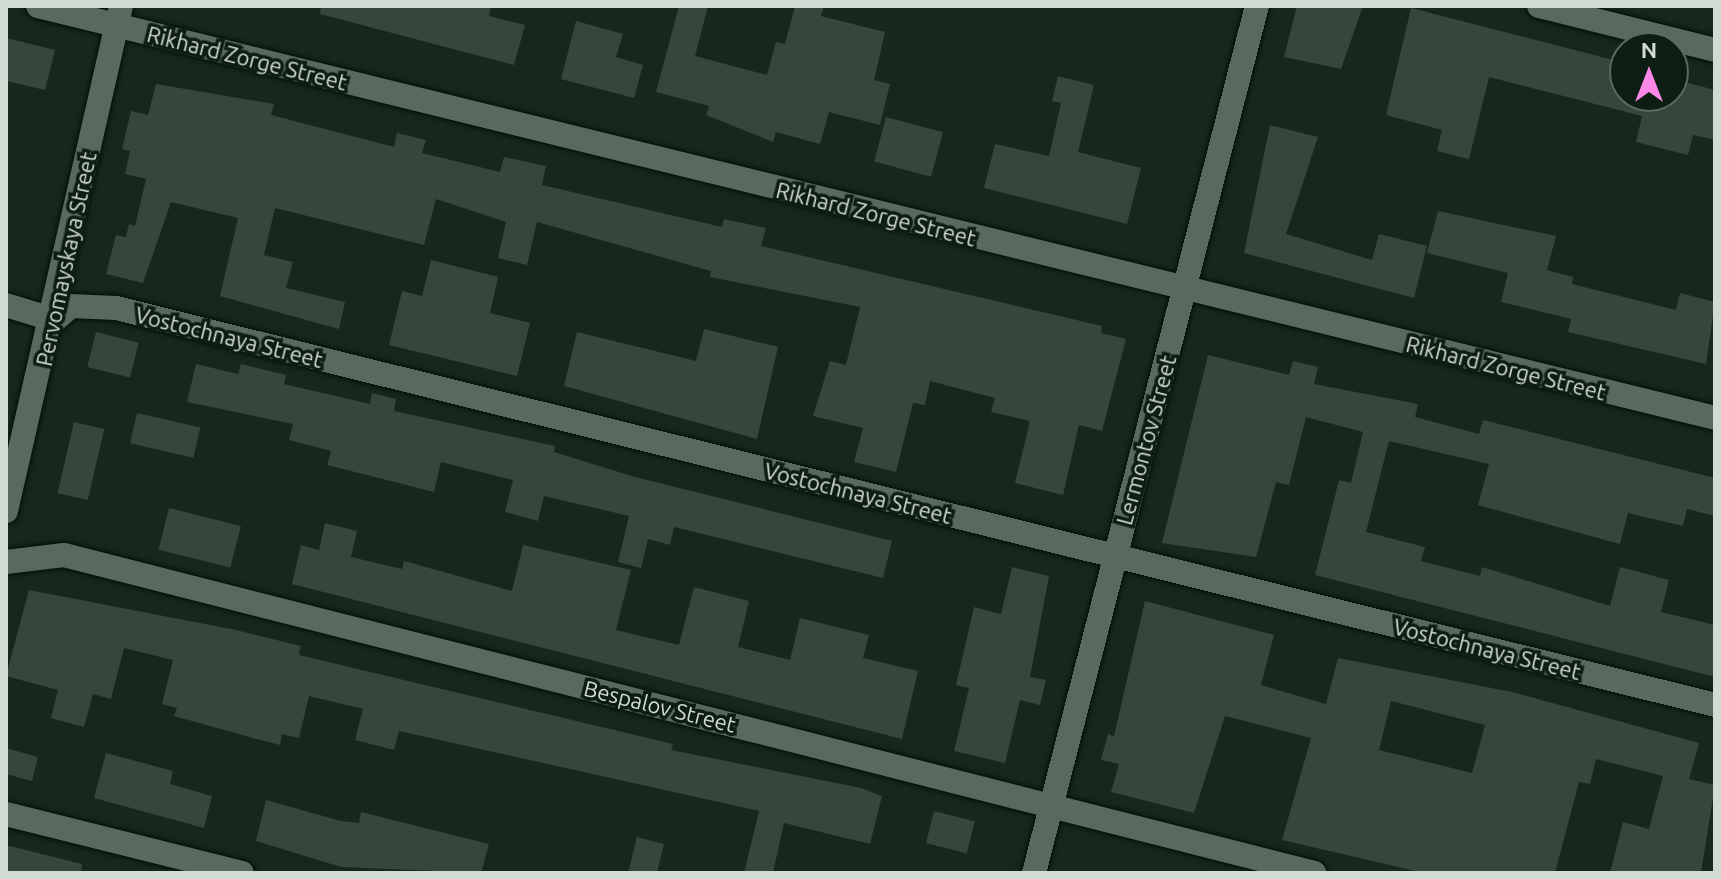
<!DOCTYPE html>
<html>
<head>
<meta charset="utf-8">
<style>
  body { margin:0 }
  #map { position:relative; width:1721px; height:879px; overflow:hidden; background:#17271c; font-family:Ubuntu,sans-serif }
  div>[style] { position:absolute }
  .building>* { inset:0; background:#35463a; transform-origin:0 0 }
  .roads { filter:drop-shadow(0 0 2px #030f06) drop-shadow(0 0 2px #030f06) }
  .minor>* { height:24px; margin:-12px; padding:0 12px; transform-origin:12px; border-radius:12px; background:#586a5d }
  span { translate:-50% -50%; white-space:nowrap; text-align:center; line-height:1.15; -webkit-text-stroke:7px #0d1d13; paint-order:stroke }
  .street-label { font-size:22px; color:#d1dbd4 }
  .frame { position:absolute; inset:0; border:8px solid #d1dbd4; pointer-events:none }
  .north { position:absolute; left:1609px; top:32px; width:80px; height:80px; box-sizing:border-box; background:#0d1d13; border:2px solid #5b6960; border-radius:50%; rotate:0deg; font-size:22px; font-weight:700; line-height:32px; text-align:center; color:#d1dbd4 }
  .north::after { content:''; display:block; margin:auto; width:28px; height:36px; background:#fb87e6; clip-path:polygon(50% 0,100% 100%,50% 72%,0 100%) }
</style>
</head>
<body>
<div id="map">
  <div class="building">
    <i style="clip-path:polygon(321px 6px,491px 6px,489px 16px,525px 25px,514px 65px,320px 14px)"></i>
    <i style="clip-path:polygon(679px 6px,708px 6px,695px 56px,767px 75px,776px 42px,785px 44px,795px 6px,824px 6px,821px 16px,885px 32px,874px 80px,890px 84px,880px 125px,829px 112px,820px 144px,776px 132px,773px 142px,706px 115px,709px 106px,656px 92px)"></i>
    <i style="clip-path:polygon(1297px 6px,1363px 6px,1341px 69px,1284px 57px)"></i>
    <i style="clip-path:polygon(1411px 8px,1625px 63px,1625px 96px,1673px 96px,1673px 79px,1715px 90px,1715px 140px,1693px 135px,1688px 155px,1636px 142px,1642px 116px,1489px 77px,1469px 159px,1437px 151px,1442px 130px,1386px 115px)"></i>
    <i style="clip-path:polygon(576px 21px,623px 34px,616px 57px,643px 65px,634px 98px,561px 79px)"></i>
    <i style="clip-path:polygon(6px 38px,55px 50px,45px 90px,6px 81px)"></i>
    <i style="clip-path:polygon(1058px 76px,1094px 85px,1078px 152px,1141px 168px,1127px 224px,984px 188px,995px 144px,1049px 156px,1061px 103px,1052px 101px)"></i>
    <i style="clip-path:polygon(156px 84px,274px 104px,271px 115px,394px 147px,397px 133px,426px 140px,422px 153px,500px 172px,504px 157px,546px 166px,542px 185px,722px 227px,724px 219px,766px 228px,761px 246px,1102px 326px,1101px 333px,1126px 339px,1102px 431px,1079px 425px,1063px 495px,1015px 483px,1030px 421px,991px 412px,995px 398px,930px 381px,925px 405px,913px 403px,896px 472px,854px 462px,863px 428px,813px 416px,830px 361px,846px 365px,860px 307px,710px 277px,711px 271px,537px 222px,527px 265px,498px 258px,506px 222px,436px 199px,424px 245px,275px 208px,264px 255px,293px 262px,286px 288px,345px 302px,339px 329px,220px 296px,238px 218px,171px 202px,143px 283px,106px 274px,116px 235px,126px 237px,129px 224px,135px 226px,146px 179px,125px 174px,130px 151px,122px 149px,131px 111px,148px 115px)"></i>
    <i style="left:886px;top:117px;width:59px;height:46px;rotate:15deg"></i>
    <i style="clip-path:polygon(1270px 125px,1318px 137px,1286px 234px,1372px 260px,1379px 234px,1427px 246px,1414px 298px,1244px 253px)"></i>
    <i style="clip-path:polygon(1438px 211px,1556px 236px,1547px 270px,1573px 277px,1572px 284px,1676px 310px,1680px 293px,1715px 302px,1706px 364px,1568px 332px,1571px 319px,1501px 302px,1508px 273px,1427px 253px)"></i>
    <i style="clip-path:polygon(431px 260px,498px 277px,490px 313px,530px 323px,517px 376px,389px 345px,402px 291px,422px 296px)"></i>
    <i style="clip-path:polygon(704px 329px,778px 347px,757px 439px,564px 386px,577px 332px,696px 361px)"></i>
    <i style="left:96px;top:332px;width:44px;height:36px;rotate:14deg"></i>
    <i style="clip-path:polygon(1208px 355px,1289px 375px,1293px 361px,1318px 367px,1314px 384px,1418px 404px,1415px 417px,1479px 434px,1483px 420px,1715px 478px,1715px 516px,1687px 509px,1683px 526px,1628px 513px,1620px 544px,1478px 505px,1489px 464px,1389px 441px,1366px 532px,1425px 547px,1421px 561px,1480px 576px,1482px 567px,1610px 606px,1620px 567px,1669px 580px,1661px 612px,1715px 625px,1715px 677px,1315px 575px,1339px 480px,1351px 483px,1363px 432px,1306px 417px,1289px 485px,1276px 482px,1256px 557px,1162px 543px)"></i>
    <i style="clip-path:polygon(196px 364px,238px 374px,241px 364px,286px 375px,284px 384px,370px 404px,372px 393px,396px 399px,394px 411px,555px 446px,554px 452px,635px 477px,892px 541px,883px 578px,674px 527px,670px 545px,648px 539px,641px 568px,618px 562px,629px 516px,544px 496px,538px 521px,505px 512px,513px 480px,441px 462px,434px 492px,327px 465px,331px 451px,289px 440px,293px 424px,187px 402px)"></i>
    <i style="left:137px;top:413px;width:65px;height:31px;rotate:13deg"></i>
    <i style="left:74px;top:422px;width:31px;height:73px;rotate:13deg"></i>
    <i style="left:169px;top:508px;width:74px;height:43px;rotate:14deg"></i>
    <i style="clip-path:polygon(325px 523px,357px 531px,351px 557px,402px 569px,404px 561px,512px 591px,523px 545px,631px 570px,616px 630px,679px 645px,694px 587px,749px 601px,738px 647px,790px 660px,800px 618px,869px 635px,863px 658px,918px 671px,902px 739px,292px 584px,301px 545px,319px 550px)"></i>
    <i style="clip-path:polygon(1012px 567px,1049px 576px,1030px 677px,1046px 680px,1040px 705px,1020px 700px,1005px 763px,954px 751px,969px 688px,956px 685px,974px 607px,1001px 614px)"></i>
    <i style="clip-path:polygon(29px 590px,236px 630px,301px 646px,299px 655px,673px 744px,671px 750px,861px 788px,882px 796px,870px 844px,784px 823px,773px 873px,744px 873px,759px 811px,399px 731px,394px 750px,355px 740px,363px 709px,309px 696px,299px 738px,282px 734px,280px 745px,257px 739px,174px 716px,177px 708px,162px 704px,173px 660px,124px 648px,111px 699px,93px 694px,84px 727px,51px 718px,58px 690px,6px 676px)"></i>
    <i style="clip-path:polygon(evenodd,1145px 601px,1274px 635px,1261px 685px,1326px 704px,1338px 658px,1512px 692px,1699px 743px,1689px 779px,1715px 785px,1701px 873px,1610px 873px,1623px 822px,1649px 829px,1663px 776px,1596px 759px,1590px 784px,1579px 782px,1555px 873px,1424px 873px,1282px 840px,1311px 738px,1225px 716px,1194px 813px,1111px 792px,1119px 764px,1101px 760px,1108px 734px,1114px 736px,1145px 601px,1391px 701px,1485px 725px,1472px 773px,1379px 750px,1391px 701px)"></i>
    <i style="clip-path:polygon(6px 748px,38px 757px,32px 781px,6px 774px)"></i>
    <i style="clip-path:polygon(106px 753px,173px 771px,170px 784px,212px 796px,204px 828px,94px 798px)"></i>
    <i style="clip-path:polygon(266px 800px,341px 821px,359px 823px,361px 812px,489px 844px,481px 873px,341px 867px,256px 841px)"></i>
    <i style="left:934px;top:811px;width:42px;height:33px;rotate:14deg"></i>
    <i style="clip-path:polygon(637px 837px,664px 844px,657px 873px,628px 873px)"></i>
    <i style="clip-path:polygon(6px 845px,82px 864px,81px 873px,6px 873px)"></i>
  </div>
  <div class="roads">
    <div class="minor">
      <i style="left:38px;top:6px;width:1727px;rotate:13.8deg"></i>
      <i style="left:1539px;top:6px;width:181px;rotate:14deg"></i>
      <i style="left:6px;top:305px;width:51px;rotate:17deg"></i>
      <i style="left:55px;top:320px;width:21px;rotate:-41deg"></i>
      <i style="left:71px;top:306px;width:45px;rotate:2.5deg"></i>
      <i style="left:116px;top:308px;width:1648px;rotate:13.94deg"></i>
      <i style="left:6px;top:511px;width:518px;rotate:-77.17deg"></i>
      <i style="left:6px;top:562px;width:58px;rotate:-6.9deg"></i>
      <i style="left:64px;top:555px;width:1290px;rotate:14.27deg"></i>
      <i style="left:6px;top:814px;width:243px;rotate:14deg"></i>
      <i style="left:1034px;top:873px;width:895px;rotate:-75.58deg"></i>
    </div>
  </div>
  <div class="street-label">
    <span style="left:247px;top:58px;rotate:14deg">Rikhard Zorge Street</span>
    <span style="left:876px;top:214px;rotate:14deg">Rikhard Zorge Street</span>
    <span style="left:66px;top:259px;rotate:-78deg">Pervomayskaya Street</span>
    <span style="left:229px;top:337px;rotate:14deg">Vostochnaya Street</span>
    <span style="left:1506px;top:368px;rotate:14deg">Rikhard Zorge Street</span>
    <span style="left:1146px;top:440px;rotate:-75deg">Lermontov Street</span>
    <span style="left:858px;top:493px;rotate:14deg">Vostochnaya Street</span>
    <span style="left:1487px;top:649px;rotate:14deg">Vostochnaya Street</span>
    <span style="left:660px;top:706px;rotate:14deg">Bespalov Street</span>
  </div>
  <div class="frame"></div>
  <div class="north">N</div>
</div>
</body>
</html>
